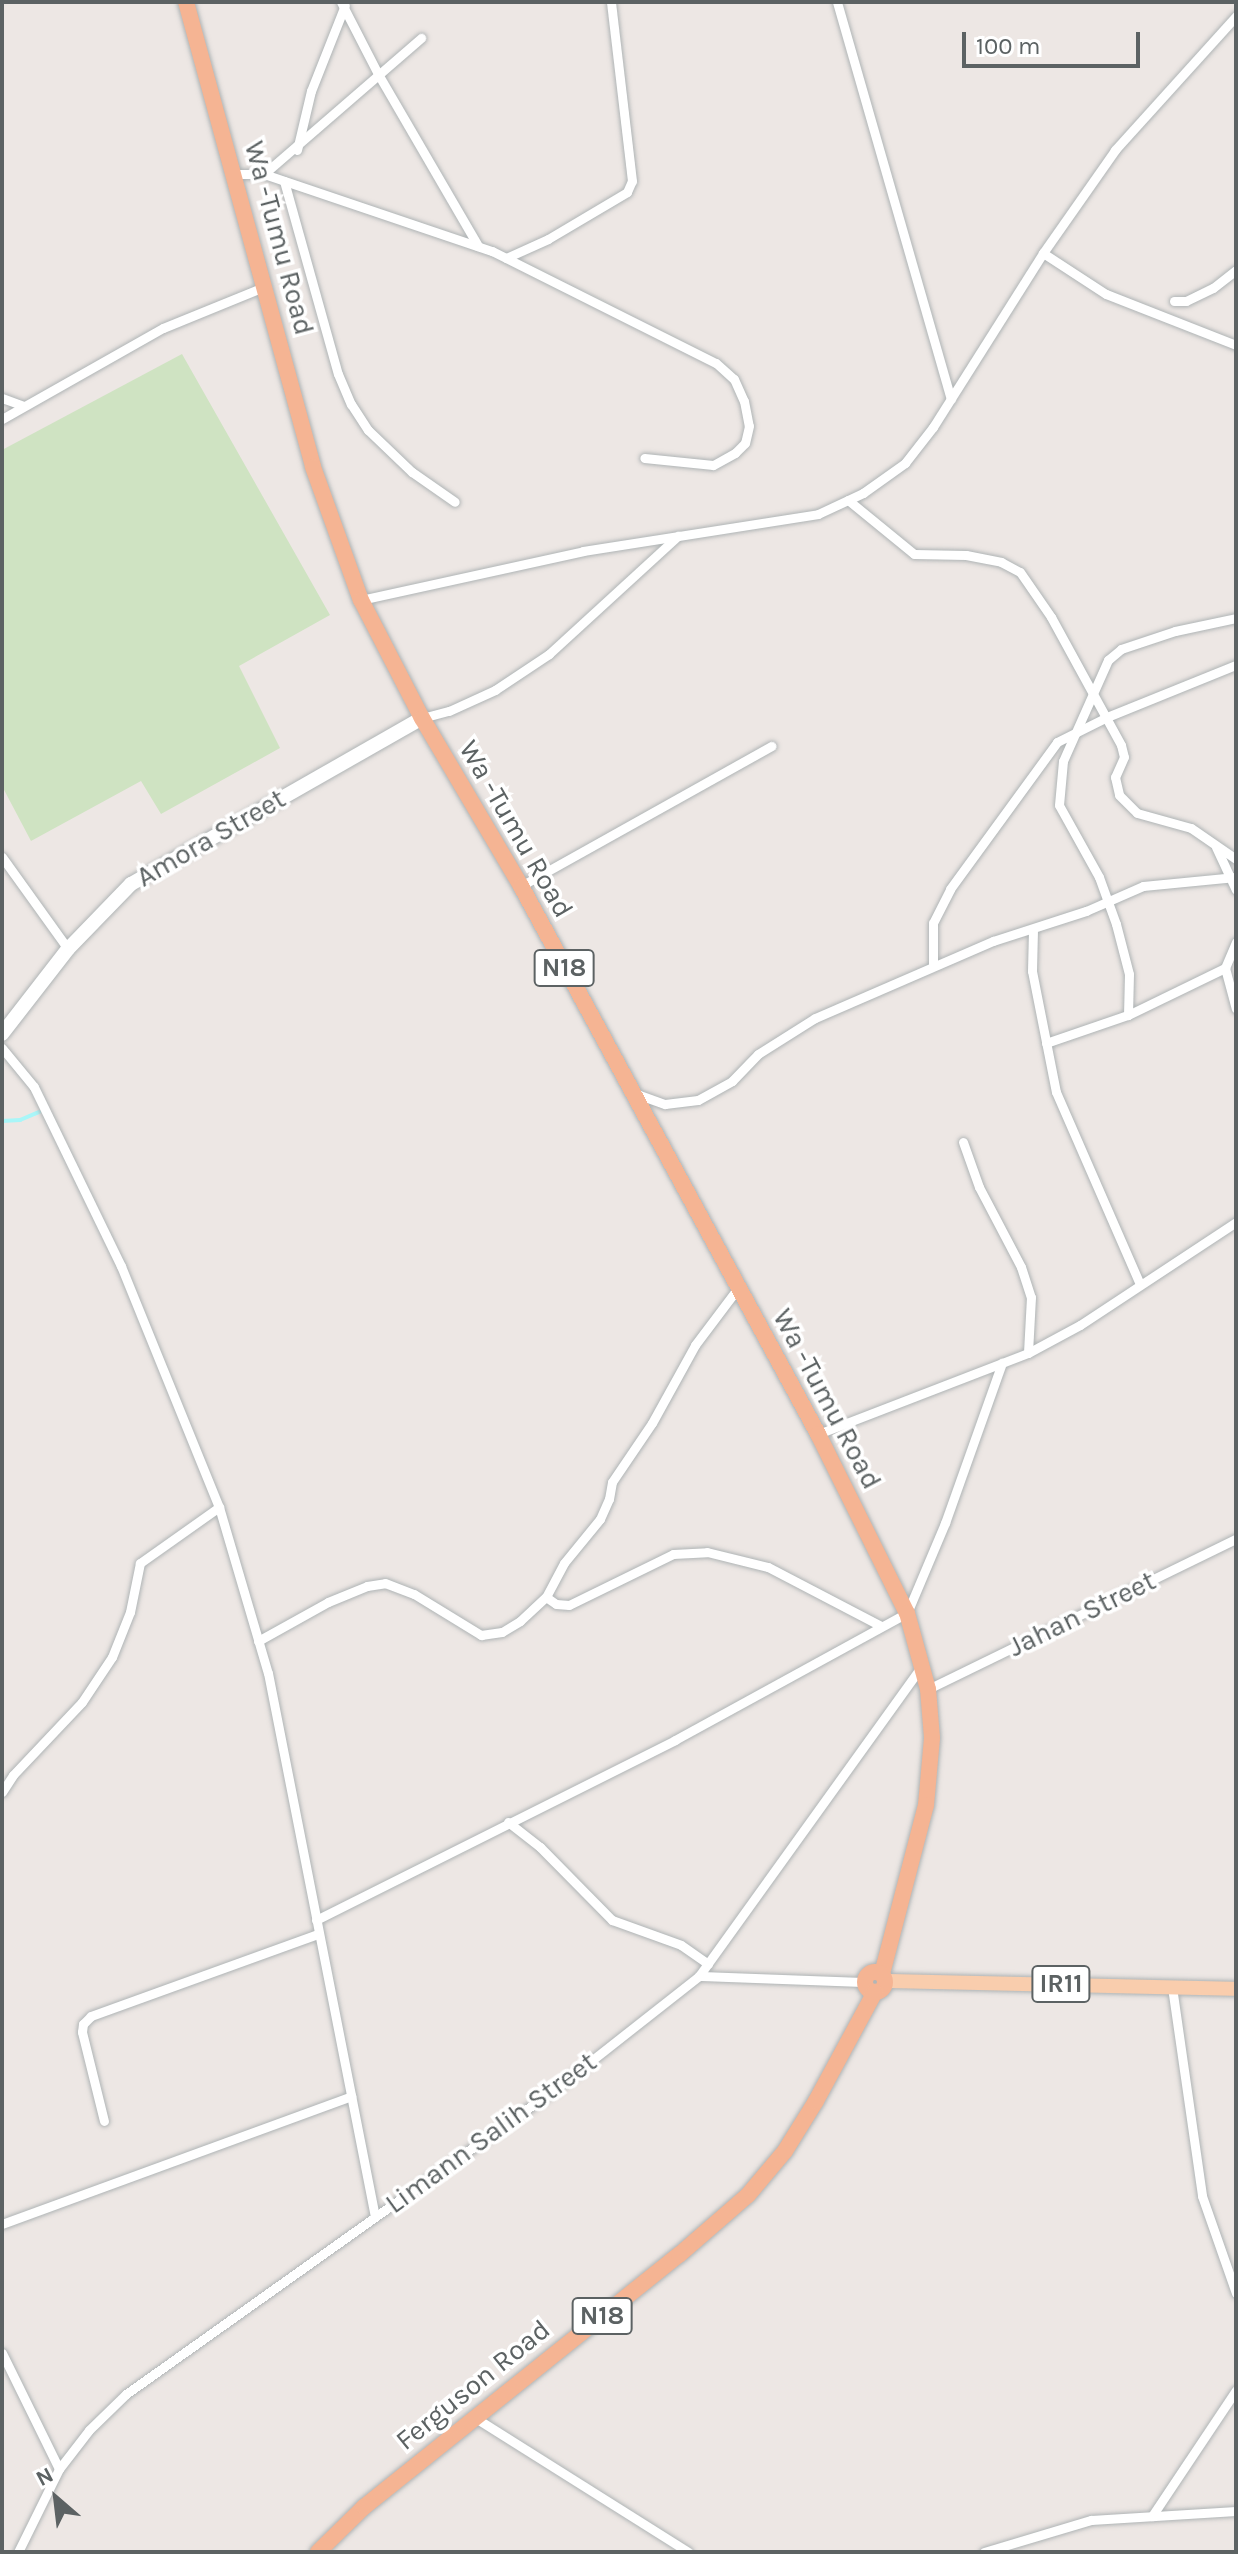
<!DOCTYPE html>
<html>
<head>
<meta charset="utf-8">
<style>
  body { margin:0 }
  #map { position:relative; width:1238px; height:2554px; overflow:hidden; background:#ede7e4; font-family:Karla,sans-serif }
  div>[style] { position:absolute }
  .green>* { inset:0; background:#cfe3c2 }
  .stream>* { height:4px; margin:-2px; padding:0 2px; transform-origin:2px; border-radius:2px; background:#a9f6f8 }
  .roads { filter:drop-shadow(0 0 2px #afb4b5) drop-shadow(0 0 2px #afb4b5) }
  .street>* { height:9px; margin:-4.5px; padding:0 4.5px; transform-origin:4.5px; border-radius:4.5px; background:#fff }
  .secondary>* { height:14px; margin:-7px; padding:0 7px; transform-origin:7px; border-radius:7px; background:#fff }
  .primary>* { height:14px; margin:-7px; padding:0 7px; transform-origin:7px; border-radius:7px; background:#f9cdad }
  .highway>* { height:16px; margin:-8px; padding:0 8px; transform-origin:8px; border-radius:8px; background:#f5b493 }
  .highway>.ring { margin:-8px; padding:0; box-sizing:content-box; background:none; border:16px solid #f5b493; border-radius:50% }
  span { translate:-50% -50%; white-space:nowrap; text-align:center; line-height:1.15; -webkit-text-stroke:7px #fff; paint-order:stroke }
  .shield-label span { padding:2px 6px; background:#fff; border:2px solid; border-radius:6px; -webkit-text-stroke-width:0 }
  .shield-label { font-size:26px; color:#5c6263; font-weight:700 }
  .street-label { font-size:28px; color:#5c6263 }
  .frame { position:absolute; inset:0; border:4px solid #5c6263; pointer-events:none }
  .north { position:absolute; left:16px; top:2458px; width:80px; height:80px; -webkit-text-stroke:6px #fff; paint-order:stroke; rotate:332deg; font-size:22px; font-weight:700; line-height:32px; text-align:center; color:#5c6263 }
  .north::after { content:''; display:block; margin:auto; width:28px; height:36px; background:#5c6263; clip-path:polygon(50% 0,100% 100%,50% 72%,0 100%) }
  .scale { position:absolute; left:962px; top:32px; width:178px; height:36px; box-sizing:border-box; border:4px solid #5c6263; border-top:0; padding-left:10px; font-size:24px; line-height:28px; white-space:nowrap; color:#5c6263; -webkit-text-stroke:6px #fff; paint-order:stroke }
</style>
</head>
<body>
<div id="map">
  <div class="green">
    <i style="clip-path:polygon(182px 354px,330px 615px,239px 666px,280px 748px,161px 814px,141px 781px,31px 841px,2px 786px,2px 450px)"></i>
  </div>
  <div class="stream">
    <i style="left:2px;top:1121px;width:18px;rotate:-3deg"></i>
    <i style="left:20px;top:1120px;width:21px;rotate:-23deg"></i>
  </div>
  <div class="roads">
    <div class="street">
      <i style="left:341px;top:2px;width:81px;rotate:62.8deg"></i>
      <i style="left:378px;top:74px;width:199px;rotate:59.8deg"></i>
      <i style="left:837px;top:2px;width:413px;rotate:74deg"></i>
      <i style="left:297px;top:150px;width:61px;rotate:-76.7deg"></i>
      <i style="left:311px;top:91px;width:92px;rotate:-68.4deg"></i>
      <i style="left:235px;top:174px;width:29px"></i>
      <i style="left:264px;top:174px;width:241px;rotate:18.7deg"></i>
      <i style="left:492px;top:251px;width:250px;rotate:26.6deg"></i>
      <i style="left:716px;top:363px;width:24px;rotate:42deg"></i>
      <i style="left:734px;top:379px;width:24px;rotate:66deg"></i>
      <i style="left:744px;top:401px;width:25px;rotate:79deg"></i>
      <i style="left:749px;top:426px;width:17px;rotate:103deg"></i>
      <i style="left:745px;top:443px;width:14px;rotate:135deg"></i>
      <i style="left:735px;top:453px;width:25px;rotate:151deg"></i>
      <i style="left:713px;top:465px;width:69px;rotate:-174.2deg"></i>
      <i style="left:264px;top:174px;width:208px;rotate:-40.9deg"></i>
      <i style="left:284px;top:181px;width:200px;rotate:74.4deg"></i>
      <i style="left:338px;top:374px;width:33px;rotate:67deg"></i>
      <i style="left:351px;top:404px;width:31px;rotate:57deg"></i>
      <i style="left:368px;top:430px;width:61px;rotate:43.7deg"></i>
      <i style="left:412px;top:472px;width:52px;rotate:34.9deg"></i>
      <i style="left:1043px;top:253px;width:75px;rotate:33.1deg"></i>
      <i style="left:1106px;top:294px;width:140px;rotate:21.4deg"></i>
      <i style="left:506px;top:258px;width:46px;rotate:-24.3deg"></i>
      <i style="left:548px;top:239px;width:92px;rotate:-30.7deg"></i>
      <i style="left:627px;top:192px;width:12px;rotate:-66deg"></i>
      <i style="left:632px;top:181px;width:180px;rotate:-96.7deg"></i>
      <i style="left:1174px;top:301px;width:12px"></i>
      <i style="left:1186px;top:301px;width:30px;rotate:-26deg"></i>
      <i style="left:1213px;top:288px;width:29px;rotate:-38deg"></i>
      <i style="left:2px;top:398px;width:23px;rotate:20deg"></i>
      <i style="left:2px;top:419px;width:185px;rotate:-29.5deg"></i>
      <i style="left:163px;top:328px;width:111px;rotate:-22.2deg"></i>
      <i style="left:848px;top:500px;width:85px;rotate:39.3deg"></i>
      <i style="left:914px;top:554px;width:52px;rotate:1.1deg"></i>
      <i style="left:966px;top:555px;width:36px;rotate:11deg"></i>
      <i style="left:1001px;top:562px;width:21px;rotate:28deg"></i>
      <i style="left:1020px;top:572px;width:55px;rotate:55.4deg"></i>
      <i style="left:1051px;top:617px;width:146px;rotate:61.3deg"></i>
      <i style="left:1121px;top:745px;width:12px;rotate:76deg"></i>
      <i style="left:1124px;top:757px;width:22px;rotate:114deg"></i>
      <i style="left:1115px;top:777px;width:18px;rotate:77deg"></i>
      <i style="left:1119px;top:795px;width:25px;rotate:45deg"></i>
      <i style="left:1137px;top:813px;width:56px;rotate:15.5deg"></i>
      <i style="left:1191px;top:828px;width:55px;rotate:34.6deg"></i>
      <i style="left:361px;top:600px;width:227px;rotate:-12.4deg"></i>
      <i style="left:583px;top:551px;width:238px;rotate:-8.9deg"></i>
      <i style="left:818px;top:514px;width:50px;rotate:-25deg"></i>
      <i style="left:863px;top:493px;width:52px;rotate:-35.5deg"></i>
      <i style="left:905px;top:463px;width:46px;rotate:-52.1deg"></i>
      <i style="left:933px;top:427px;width:206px;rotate:-57.7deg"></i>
      <i style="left:1043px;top:253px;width:126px;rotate:-55deg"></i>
      <i style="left:1115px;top:150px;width:181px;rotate:-47.9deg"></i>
      <i style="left:422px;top:718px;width:28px;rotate:-15deg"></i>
      <i style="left:449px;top:711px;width:51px;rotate:-24.5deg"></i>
      <i style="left:495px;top:690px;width:65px;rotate:-33.7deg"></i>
      <i style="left:549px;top:654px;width:175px;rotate:-42.5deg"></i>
      <i style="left:1216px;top:847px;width:47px;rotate:65.1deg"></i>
      <i style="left:2px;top:857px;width:113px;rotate:54.3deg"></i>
      <i style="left:521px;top:886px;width:287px;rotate:-29.2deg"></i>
      <i style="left:1033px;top:930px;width:41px;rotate:91.4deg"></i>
      <i style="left:1032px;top:971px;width:123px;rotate:78.8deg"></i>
      <i style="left:1056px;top:1092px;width:210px;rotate:66.4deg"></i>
      <i style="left:1236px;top:942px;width:28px;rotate:113deg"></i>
      <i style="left:1225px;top:968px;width:42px;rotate:75deg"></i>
      <i style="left:933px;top:966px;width:43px;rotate:-90deg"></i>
      <i style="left:933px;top:923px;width:38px;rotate:-63deg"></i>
      <i style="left:950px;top:889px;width:182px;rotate:-53.9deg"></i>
      <i style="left:1057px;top:742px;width:56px;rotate:-26.6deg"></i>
      <i style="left:1107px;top:717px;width:139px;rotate:-22deg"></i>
      <i style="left:1128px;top:1015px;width:41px;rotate:-88.6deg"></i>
      <i style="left:1129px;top:974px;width:52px;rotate:-104.6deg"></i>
      <i style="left:1116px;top:924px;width:50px;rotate:-109.9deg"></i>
      <i style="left:1099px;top:877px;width:82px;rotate:-119.1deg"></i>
      <i style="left:1059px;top:805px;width:44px;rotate:-84.8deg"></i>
      <i style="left:1063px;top:761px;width:111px;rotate:-66deg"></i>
      <i style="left:1108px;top:660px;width:17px;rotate:-40deg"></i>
      <i style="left:1121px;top:649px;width:57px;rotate:-18.4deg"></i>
      <i style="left:1175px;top:631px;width:62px;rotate:-12deg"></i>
      <i style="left:1046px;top:1043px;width:87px;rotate:-18.9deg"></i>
      <i style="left:1128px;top:1015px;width:108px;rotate:-25.9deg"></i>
      <i style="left:2px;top:1048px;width:50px;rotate:50.6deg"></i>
      <i style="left:34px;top:1087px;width:199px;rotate:64.1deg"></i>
      <i style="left:121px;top:1266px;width:260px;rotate:67.9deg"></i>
      <i style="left:219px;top:1507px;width:173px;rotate:73.6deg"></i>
      <i style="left:268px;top:1673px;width:554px;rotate:78.87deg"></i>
      <i style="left:634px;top:1093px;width:33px;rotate:20deg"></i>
      <i style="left:665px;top:1104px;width:33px;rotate:-7deg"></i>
      <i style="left:698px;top:1100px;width:39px;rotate:-29deg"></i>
      <i style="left:732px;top:1081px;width:37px;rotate:-46deg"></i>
      <i style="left:758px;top:1054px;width:67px;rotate:-32.3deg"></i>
      <i style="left:815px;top:1018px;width:194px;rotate:-23.4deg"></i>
      <i style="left:993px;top:941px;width:98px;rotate:-17.9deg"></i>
      <i style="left:1086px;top:911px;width:62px;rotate:-23.7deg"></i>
      <i style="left:1143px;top:886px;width:93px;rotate:-5.5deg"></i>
      <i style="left:963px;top:1142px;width:48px;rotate:70.4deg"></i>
      <i style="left:979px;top:1187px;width:90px;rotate:62.3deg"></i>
      <i style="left:1021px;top:1267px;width:32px;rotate:72deg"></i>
      <i style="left:1031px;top:1297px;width:56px;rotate:93.1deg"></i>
      <i style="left:818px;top:1434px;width:225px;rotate:-21.1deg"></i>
      <i style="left:1028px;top:1353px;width:59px;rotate:-28.3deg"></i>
      <i style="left:1080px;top:1325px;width:187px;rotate:-33.4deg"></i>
      <i style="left:546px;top:1597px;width:12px;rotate:35deg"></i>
      <i style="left:556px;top:1604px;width:13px;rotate:4deg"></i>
      <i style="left:569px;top:1605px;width:116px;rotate:-26.1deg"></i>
      <i style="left:673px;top:1554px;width:34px;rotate:-3deg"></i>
      <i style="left:707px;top:1552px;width:63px;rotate:13.8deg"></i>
      <i style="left:768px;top:1567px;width:127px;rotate:27.6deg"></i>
      <i style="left:258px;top:1641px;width:80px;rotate:-29.1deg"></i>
      <i style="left:328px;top:1602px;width:42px;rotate:-22.3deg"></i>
      <i style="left:367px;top:1586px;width:18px;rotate:-9deg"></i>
      <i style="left:385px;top:1583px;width:31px;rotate:21deg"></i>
      <i style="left:414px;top:1594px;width:79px;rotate:31.5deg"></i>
      <i style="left:481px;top:1635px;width:21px;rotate:-8deg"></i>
      <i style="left:502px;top:1632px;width:21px;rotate:-31deg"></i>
      <i style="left:520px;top:1621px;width:35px;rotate:-43deg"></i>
      <i style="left:546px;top:1597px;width:38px;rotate:-62deg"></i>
      <i style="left:564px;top:1563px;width:57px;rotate:-50.7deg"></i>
      <i style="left:600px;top:1519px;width:22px;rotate:-66deg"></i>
      <i style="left:609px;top:1499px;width:17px;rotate:-80deg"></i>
      <i style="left:612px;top:1482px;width:71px;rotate:-55.9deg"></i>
      <i style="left:652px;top:1423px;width:89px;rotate:-61.1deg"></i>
      <i style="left:695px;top:1345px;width:71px;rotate:-53deg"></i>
      <i style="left:928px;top:1689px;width:343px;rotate:-26deg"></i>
      <i style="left:2px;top:1792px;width:20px;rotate:-57deg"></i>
      <i style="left:13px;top:1775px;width:100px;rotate:-46.6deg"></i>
      <i style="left:82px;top:1702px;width:54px;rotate:-56.3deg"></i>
      <i style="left:112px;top:1657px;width:48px;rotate:-68.2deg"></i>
      <i style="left:130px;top:1612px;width:50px;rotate:-78.5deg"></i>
      <i style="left:140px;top:1563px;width:97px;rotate:-35.3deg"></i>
      <i style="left:508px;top:1822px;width:41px;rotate:38deg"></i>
      <i style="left:540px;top:1847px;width:103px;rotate:45.4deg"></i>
      <i style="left:612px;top:1920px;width:73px;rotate:19.9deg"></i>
      <i style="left:681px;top:1945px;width:33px;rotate:35deg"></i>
      <i style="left:316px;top:1920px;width:402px;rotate:-26.6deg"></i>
      <i style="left:675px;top:1740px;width:264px;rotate:-28.7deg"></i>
      <i style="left:907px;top:1613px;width:98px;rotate:-67.1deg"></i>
      <i style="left:945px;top:1523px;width:170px;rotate:-70.4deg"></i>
      <i style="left:699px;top:1976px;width:166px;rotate:2.1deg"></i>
      <i style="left:1172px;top:1987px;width:211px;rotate:81.8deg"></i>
      <i style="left:1202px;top:2196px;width:103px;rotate:70.7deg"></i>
      <i style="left:104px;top:2121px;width:92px;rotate:-103.9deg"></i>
      <i style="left:82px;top:2032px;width:8px;rotate:-83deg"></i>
      <i style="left:83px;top:2024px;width:11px;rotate:-45deg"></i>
      <i style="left:91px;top:2016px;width:241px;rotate:-19.9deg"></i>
      <i style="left:2px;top:2224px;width:372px;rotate:-20.1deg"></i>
      <i style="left:2px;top:2353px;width:129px;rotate:63.8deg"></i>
      <i style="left:474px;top:2417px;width:253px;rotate:32.2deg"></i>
      <i style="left:1152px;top:2516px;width:151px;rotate:-56.3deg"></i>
      <i style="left:18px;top:2552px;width:93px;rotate:-63.7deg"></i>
      <i style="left:59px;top:2469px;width:49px;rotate:-52.4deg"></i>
      <i style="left:89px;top:2430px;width:52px;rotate:-44.2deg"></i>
      <i style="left:126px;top:2394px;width:530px;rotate:-35.4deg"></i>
      <i style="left:558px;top:2087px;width:179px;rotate:-38.2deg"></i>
      <i style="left:699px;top:1976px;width:382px;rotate:-54.3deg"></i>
      <i style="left:984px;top:2552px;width:112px;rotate:-16.7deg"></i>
      <i style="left:1091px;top:2520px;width:145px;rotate:-3.6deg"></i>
    </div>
    <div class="secondary">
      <i style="left:2px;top:1034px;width:108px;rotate:-52.2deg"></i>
      <i style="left:68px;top:949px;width:91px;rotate:-45.9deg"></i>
      <i style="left:131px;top:884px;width:335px;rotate:-29.7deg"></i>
    </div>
    <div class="primary">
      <i style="left:885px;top:1981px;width:351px;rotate:1.3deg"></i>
    </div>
    <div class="highway">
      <i style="left:186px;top:2px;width:482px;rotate:74.7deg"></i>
      <i style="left:313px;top:467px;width:141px;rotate:70.2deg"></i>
      <i style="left:361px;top:600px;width:133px;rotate:62.7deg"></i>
      <i style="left:422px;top:718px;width:195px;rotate:59.5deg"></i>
      <i style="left:521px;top:886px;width:623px;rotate:61.54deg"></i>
      <i style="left:818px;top:1434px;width:200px;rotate:63.6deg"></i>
      <i style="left:907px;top:1613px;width:79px;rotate:74.6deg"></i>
      <i style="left:928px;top:1689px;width:49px;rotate:85.3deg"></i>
      <i style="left:932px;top:1738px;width:67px;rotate:95.1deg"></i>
      <i style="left:926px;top:1805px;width:175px;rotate:104.6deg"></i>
      <i class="ring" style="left:865px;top:1972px;width:4px;height:4px"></i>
      <i style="left:318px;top:2552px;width:64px;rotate:-44.4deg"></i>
      <i style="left:364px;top:2507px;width:403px;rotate:-38.7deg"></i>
      <i style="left:679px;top:2255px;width:91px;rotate:-41deg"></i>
      <i style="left:748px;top:2195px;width:57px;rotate:-49.9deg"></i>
      <i style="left:785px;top:2151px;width:59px;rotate:-58.2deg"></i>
      <i style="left:816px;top:2101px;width:124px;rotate:-61.6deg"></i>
    </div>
  </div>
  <div class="shield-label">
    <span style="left:564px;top:968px">N18</span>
    <span style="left:1061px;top:1984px">IR11</span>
    <span style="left:602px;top:2316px">N18</span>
  </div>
  <div class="street-label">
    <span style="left:279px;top:238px;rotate:75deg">Wa -Tumu Road</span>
    <span style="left:516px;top:829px;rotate:60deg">Wa -Tumu Road</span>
    <span style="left:211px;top:838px;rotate:-30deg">Amora Street</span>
    <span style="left:827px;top:1399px;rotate:62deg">Wa -Tumu Road</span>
    <span style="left:1082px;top:1614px;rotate:-26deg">Jahan Street</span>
    <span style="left:491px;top:2133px;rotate:-36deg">Limann Salih Street</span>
    <span style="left:473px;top:2385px;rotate:-39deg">Ferguson Road</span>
  </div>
  <div class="frame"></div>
  <div class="north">N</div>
  <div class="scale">100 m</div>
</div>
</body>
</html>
